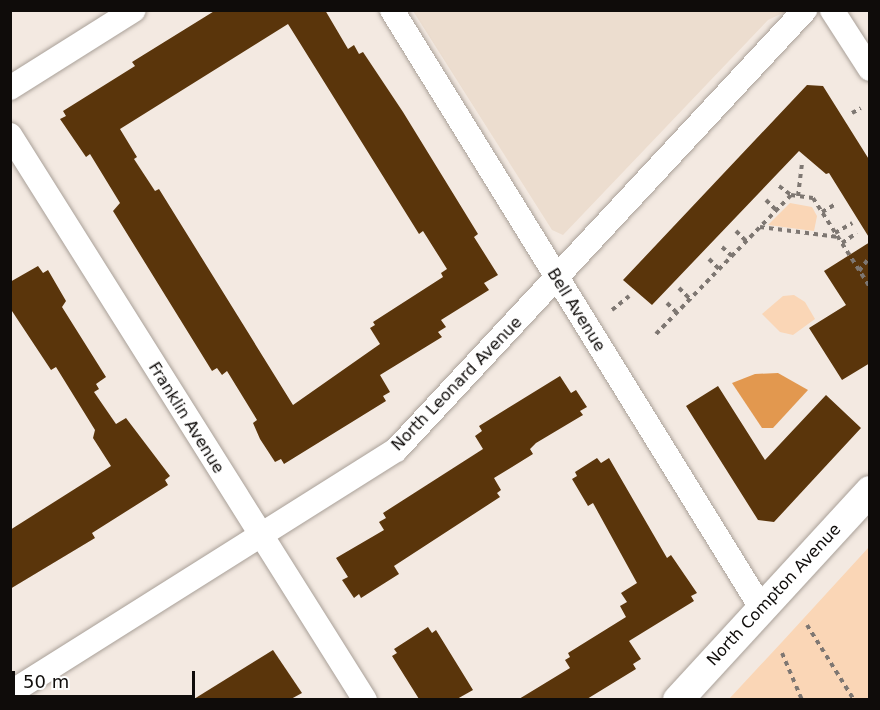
<!DOCTYPE html>
<html>
<head>
<meta charset="utf-8">
<style>
  body { margin:0 }
  #map { position:relative; width:880px; height:710px; overflow:hidden; background:#f3e9e1; font-family:"DejaVu Sans",sans-serif }
  div>[style] { position:absolute }
  .built>* { inset:0; background:#ecddcf }
  .green>* { inset:0; background:#fad6b6 }
  .water>* { inset:0; background:#e2984f }
  .building>* { inset:0; background:#5a350b }
  .path>* { height:4px; margin-top:-2px; transform-origin:0; background:repeating-linear-gradient(90deg,#7e7772 0 4.5px,transparent 0 9px) }
  .roads { filter:drop-shadow(0 0 2px #a9a098) drop-shadow(0 0 2px #a9a098) }
  .minor>* { height:24px; margin:-12px; padding:0 12px; transform-origin:12px; border-radius:12px; background:#fff }
  .major>* { height:30px; margin:-15px; padding:0 15px; transform-origin:15px; border-radius:15px; background:#fff }
  span { translate:-50% -50%; white-space:nowrap; text-align:center; line-height:1.15; -webkit-text-stroke:6px #fff; paint-order:stroke }
  .street-label { font-size:16px; color:#0f0c0a }
  .frame { position:absolute; inset:0; border:12px solid #0f0c0a; pointer-events:none }
  .scale { position:absolute; left:12px; top:671px; width:183px; height:27px; box-sizing:border-box; border:3px solid #0f0c0a; border-top:0; padding-left:8px; font-size:18px; line-height:21px; white-space:nowrap; color:#0f0c0a; -webkit-text-stroke:4px #fff; paint-order:stroke }
</style>
</head>
<body>
<div id="map">
  <div class="built">
    <i style="clip-path:polygon(413px 11px,787px 11px,768px 20px,563px 235px,552px 230px)"></i>
  </div>
  <div class="green">
    <i style="clip-path:polygon(790px 203px,812px 207px,817px 216px,814px 231px,768px 225px)"></i>
    <i style="clip-path:polygon(794px 295px,805px 302px,815px 319px,793px 335px,780px 332px,762px 314px,783px 296px)"></i>
    <i style="clip-path:polygon(869px 547px,869px 699px,729px 699px,782px 642px)"></i>
  </div>
  <div class="water">
    <i style="clip-path:polygon(778px 373px,808px 390px,773px 428px,762px 428px,732px 383px,755px 374px)"></i>
  </div>
  <div class="building">
    <i style="clip-path:polygon(evenodd,216px 10px,325px 10px,348px 49px,354px 45px,359px 54px,363px 52px,403px 112px,478px 234px,474px 237px,498px 275px,484px 283px,489px 290px,441px 320px,446px 327px,438px 332px,442px 337px,380px 375px,390px 392px,383px 396px,386px 401px,284px 464px,281px 459px,275px 462px,260px 439px,253px 423px,257px 420px,227px 371px,222px 375px,217px 368px,212px 371px,113px 211px,120px 203px,90px 154px,86px 157px,60px 119px,66px 116px,63px 111px,135px 66px,132px 62px,216px 10px,288px 24px,419px 234px,423px 231px,447px 269px,441px 273px,443px 277px,373px 322px,375px 325px,370px 328px,380px 344px,293px 405px,159px 189px,155px 191px,134px 159px,137px 157px,120px 129px,288px 24px)"></i>
    <i style="clip-path:polygon(807px 85px,823px 86px,870px 161px,870px 239px,829px 173px,826px 174px,799px 151px,652px 305px,623px 280px)"></i>
    <i style="clip-path:polygon(870px 242px,870px 363px,842px 380px,809px 328px,846px 305px,824px 271px)"></i>
    <i style="clip-path:polygon(38px 266px,43px 273px,48px 270px,66px 301px,62px 307px,106px 377px,96px 384px,99px 389px,94px 392px,116px 424px,126px 418px,170px 476px,165px 480px,168px 485px,92px 533px,95px 538px,10px 589px,10px 530px,111px 466px,93px 438px,95px 430px,56px 367px,51px 370px,10px 308px,10px 282px)"></i>
    <i style="clip-path:polygon(560px 376px,571px 393px,576px 390px,587px 407px,580px 411px,583px 415px,536px 443px,530px 449px,533px 454px,494px 478px,501px 490px,497px 493px,500px 497px,394px 566px,399px 574px,361px 598px,359px 594px,354px 598px,342px 580px,348px 577px,336px 558px,384px 530px,379px 522px,386px 518px,383px 513px,483px 449px,475px 436px,482px 431px,479px 426px)"></i>
    <i style="clip-path:polygon(718px 386px,765px 460px,826px 395px,861px 428px,774px 522px,758px 520px,686px 406px)"></i>
    <i style="clip-path:polygon(597px 458px,601px 463px,609px 458px,667px 558px,671px 555px,697px 593px,691px 596px,694px 601px,629px 641px,641px 659px,633px 664px,636px 669px,587px 699px,519px 699px,570px 668px,565px 660px,570px 657px,568px 653px,626px 617px,620px 606px,627px 602px,621px 593px,637px 583px,593px 503px,588px 506px,572px 479px,577px 476px,575px 472px)"></i>
    <i style="clip-path:polygon(428px 627px,432px 633px,436px 630px,473px 690px,457px 699px,419px 699px,392px 656px,397px 653px,394px 649px)"></i>
    <i style="clip-path:polygon(273px 650px,302px 693px,291px 699px,194px 699px)"></i>
  </div>
  <div class="path">
    <i style="left:852px;top:113px;width:10px;rotate:-29deg"></i>
    <i style="left:779px;top:186px;width:15px;rotate:37deg"></i>
    <i style="left:798px;top:196px;width:33px;rotate:-83deg"></i>
    <i style="left:766px;top:200px;width:14px;rotate:45deg"></i>
    <i style="left:822px;top:212px;width:16px;rotate:-30deg"></i>
    <i style="left:760px;top:227px;width:79px;rotate:7.3deg"></i>
    <i style="left:736px;top:231px;width:14px;rotate:45deg"></i>
    <i style="left:835px;top:233px;width:20px;rotate:-30deg"></i>
    <i style="left:842px;top:243px;width:18px;rotate:-34deg"></i>
    <i style="left:722px;top:247px;width:13px;rotate:42deg"></i>
    <i style="left:709px;top:259px;width:14px;rotate:45deg"></i>
    <i style="left:859px;top:271px;width:18px;rotate:-52deg"></i>
    <i style="left:679px;top:288px;width:16px;rotate:45deg"></i>
    <i style="left:667px;top:303px;width:14px;rotate:45deg"></i>
    <i style="left:612px;top:310px;width:22px;rotate:-39deg"></i>
    <i style="left:656px;top:334px;width:194px;rotate:-45.8deg"></i>
    <i style="left:791px;top:195px;width:22px;rotate:8deg"></i>
    <i style="left:813px;top:198px;width:106px;rotate:57.4deg"></i>
    <i style="left:807px;top:625px;width:89px;rotate:57.9deg"></i>
    <i style="left:782px;top:653px;width:51px;rotate:66.9deg"></i>
  </div>
  <div class="roads">
    <div class="minor">
      <i style="left:392px;top:10px;width:704px;rotate:58.3deg"></i>
      <i style="left:832px;top:10px;width:70px;rotate:57.2deg"></i>
      <i style="left:10px;top:88px;width:146px;rotate:-32.2deg"></i>
      <i style="left:10px;top:135px;width:667px;rotate:57.86deg"></i>
      <i style="left:10px;top:693px;width:456px;rotate:-32.2deg"></i>
      <i style="left:396px;top:450px;width:601px;rotate:-47.09deg"></i>
    </div>
    <div class="major">
      <i style="left:678px;top:700px;width:284px;rotate:-47.4deg"></i>
    </div>
  </div>
  <div class="street-label">
    <span style="left:576px;top:310px;rotate:58deg">Bell Avenue</span>
    <span style="left:457px;top:384px;rotate:-46deg">North Leonard Avenue</span>
    <span style="left:186px;top:418px;rotate:58deg">Franklin Avenue</span>
    <span style="left:774px;top:595px;rotate:-47deg">North Compton Avenue</span>
  </div>
  <div class="frame"></div>
  <div class="scale">50 m</div>
</div>
</body>
</html>
